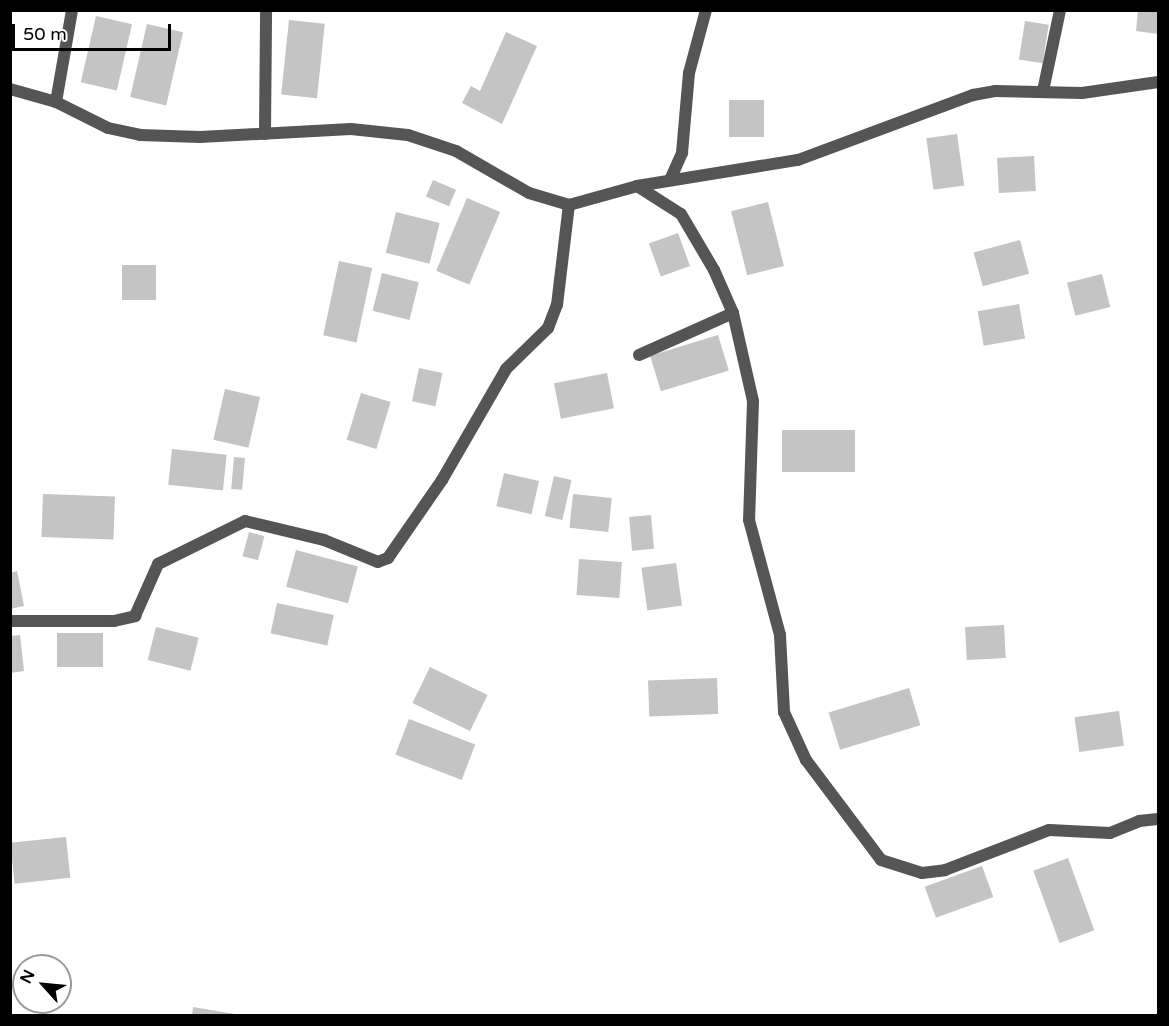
<!DOCTYPE html>
<html>
<head>
<meta charset="utf-8">
<style>
  body { margin:0 }
  #map { position:relative; width:1169px; height:1026px; overflow:hidden; background:#fff; font-family:"Varela Round",sans-serif }
  div>[style] { position:absolute }
  .building>* { inset:0; background:#c4c4c4; transform-origin:0 0 }
  .street>* { height:12px; margin:-6px; padding:0 6px; transform-origin:6px; border-radius:6px; background:#555 }
  span { translate:-50% -50%; white-space:nowrap; text-align:center; line-height:1.15; -webkit-text-stroke:4.5px #fff; paint-order:stroke }
  .frame { position:absolute; inset:0; border:12px solid #000; pointer-events:none }
  .north { position:absolute; left:12px; top:954px; width:60px; height:60px; box-sizing:border-box; background:#fff; border:2px solid #999; border-radius:50%; rotate:297deg; font-size:16px; font-weight:700; line-height:24px; text-align:center; color:#000 }
  .north::after { content:''; display:block; margin:auto; width:21px; height:27px; background:#000; clip-path:polygon(50% 0,100% 100%,50% 72%,0 100%) }
  .scale { position:absolute; left:12px; top:24px; width:159px; height:27px; box-sizing:border-box; border:3px solid #000; border-top:0; padding-left:8px; font-size:18px; line-height:21px; white-space:nowrap; color:#000; -webkit-text-stroke:4px #fff; paint-order:stroke }
</style>
</head>
<body>
<div id="map">
  <div class="building">
    <i style="clip-path:polygon(1138px 10px,1158px 10px,1158px 34px,1136px 31px)"></i>
    <i style="left:96px;top:16px;width:37px;height:68px;rotate:13deg"></i>
    <i style="left:289px;top:20px;width:36px;height:75px;rotate:6deg"></i>
    <i style="left:1025px;top:21px;width:24px;height:39px;rotate:9deg"></i>
    <i style="left:147px;top:24px;width:37px;height:75px;rotate:13deg"></i>
    <i style="clip-path:polygon(506px 32px,537px 46px,502px 124px,462px 103px,471px 86px,480px 91px)"></i>
    <i style="left:729px;top:100px;width:35px;height:37px"></i>
    <i style="left:957px;top:134px;width:52px;height:31px;rotate:82deg"></i>
    <i style="left:1034px;top:156px;width:35px;height:37px;rotate:87deg"></i>
    <i style="left:433px;top:180px;width:25px;height:18px;rotate:23deg"></i>
    <i style="left:467px;top:198px;width:36px;height:79px;rotate:23deg"></i>
    <i style="left:768px;top:202px;width:66px;height:38px;rotate:76deg"></i>
    <i style="left:396px;top:212px;width:45px;height:42px;rotate:14deg"></i>
    <i style="left:678px;top:233px;width:35px;height:31px;rotate:70deg"></i>
    <i style="left:1020px;top:240px;width:35px;height:48px;rotate:75deg"></i>
    <i style="left:339px;top:261px;width:34px;height:76px;rotate:12deg"></i>
    <i style="left:122px;top:265px;width:34px;height:35px"></i>
    <i style="left:382px;top:273px;width:38px;height:39px;rotate:14deg"></i>
    <i style="left:1102px;top:274px;width:34px;height:36px;rotate:76deg"></i>
    <i style="left:1019px;top:304px;width:35px;height:42px;rotate:80deg"></i>
    <i style="left:718px;top:335px;width:37px;height:71px;rotate:73deg"></i>
    <i style="left:419px;top:368px;width:24px;height:34px;rotate:12deg"></i>
    <i style="left:607px;top:373px;width:36px;height:54px;rotate:79deg"></i>
    <i style="left:225px;top:389px;width:36px;height:52px;rotate:13deg"></i>
    <i style="left:361px;top:393px;width:31px;height:49px;rotate:17deg"></i>
    <i style="left:855px;top:430px;width:42px;height:73px;rotate:90deg"></i>
    <i style="left:172px;top:449px;width:55px;height:36px;rotate:6deg"></i>
    <i style="left:234px;top:457px;width:11px;height:32px;rotate:5deg"></i>
    <i style="left:504px;top:473px;width:36px;height:34px;rotate:13deg"></i>
    <i style="left:554px;top:476px;width:18px;height:41px;rotate:13deg"></i>
    <i style="left:43px;top:494px;width:72px;height:43px;rotate:2deg"></i>
    <i style="left:573px;top:494px;width:39px;height:34px;rotate:6deg"></i>
    <i style="left:651px;top:515px;width:34px;height:22px;rotate:85deg"></i>
    <i style="left:249px;top:532px;width:16px;height:25px;rotate:15deg"></i>
    <i style="left:296px;top:550px;width:64px;height:38px;rotate:15deg"></i>
    <i style="left:579px;top:559px;width:43px;height:36px;rotate:4deg"></i>
    <i style="left:676px;top:563px;width:43px;height:35px;rotate:82deg"></i>
    <i style="clip-path:polygon(17px 571px,24px 606px,10px 609px,10px 573px)"></i>
    <i style="left:277px;top:603px;width:58px;height:31px;rotate:12deg"></i>
    <i style="left:1004px;top:625px;width:33px;height:39px;rotate:87deg"></i>
    <i style="left:156px;top:627px;width:44px;height:34px;rotate:14deg"></i>
    <i style="left:57px;top:633px;width:46px;height:34px"></i>
    <i style="clip-path:polygon(20px 635px,24px 671px,10px 673px,10px 636px)"></i>
    <i style="left:430px;top:667px;width:64px;height:40px;rotate:26deg"></i>
    <i style="left:717px;top:678px;width:36px;height:69px;rotate:88deg"></i>
    <i style="left:909px;top:688px;width:39px;height:84px;rotate:73deg"></i>
    <i style="left:1119px;top:711px;width:35px;height:45px;rotate:82deg"></i>
    <i style="left:409px;top:719px;width:71px;height:38px;rotate:21deg"></i>
    <i style="left:66px;top:837px;width:41px;height:56px;rotate:84deg"></i>
    <i style="left:1068px;top:858px;width:77px;height:37px;rotate:70deg"></i>
    <i style="left:982px;top:866px;width:33px;height:61px;rotate:70deg"></i>
    <i style="clip-path:polygon(193px 1007px,235px 1014px,235px 1016px,192px 1016px)"></i>
  </div>
  <div class="street">
    <i style="left:10px;top:89px;width:48px;rotate:15.8deg"></i>
    <i style="left:56px;top:102px;width:58px;rotate:26.6deg"></i>
    <i style="left:108px;top:128px;width:33px;rotate:12deg"></i>
    <i style="left:140px;top:135px;width:60px;rotate:1.9deg"></i>
    <i style="left:200px;top:137px;width:151px;rotate:-3deg"></i>
    <i style="left:351px;top:129px;width:57px;rotate:6deg"></i>
    <i style="left:408px;top:135px;width:51px;rotate:18.4deg"></i>
    <i style="left:456px;top:151px;width:84px;rotate:29.9deg"></i>
    <i style="left:529px;top:193px;width:42px;rotate:16.7deg"></i>
    <i style="left:569px;top:205px;width:71px;rotate:-15.6deg"></i>
    <i style="left:637px;top:186px;width:163px;rotate:-9.2deg"></i>
    <i style="left:798px;top:160px;width:187px;rotate:-20.4deg"></i>
    <i style="left:973px;top:95px;width:22px;rotate:-10deg"></i>
    <i style="left:995px;top:91px;width:87px;rotate:1.3deg"></i>
    <i style="left:1082px;top:93px;width:77px;rotate:-8.2deg"></i>
    <i style="left:1043px;top:91px;width:83px;rotate:-78.1deg"></i>
    <i style="left:56px;top:102px;width:93px;rotate:-80.1deg"></i>
    <i style="left:265px;top:134px;width:124px;rotate:-89.5deg"></i>
    <i style="left:670px;top:180px;width:30px;rotate:-66deg"></i>
    <i style="left:682px;top:153px;width:80px;rotate:-85deg"></i>
    <i style="left:689px;top:73px;width:65px;rotate:-74.9deg"></i>
    <i style="left:637px;top:186px;width:52px;rotate:32.5deg"></i>
    <i style="left:681px;top:214px;width:65px;rotate:59.5deg"></i>
    <i style="left:714px;top:270px;width:47px;rotate:66.2deg"></i>
    <i style="left:733px;top:313px;width:90px;rotate:77.2deg"></i>
    <i style="left:753px;top:401px;width:119px;rotate:91.9deg"></i>
    <i style="left:749px;top:520px;width:119px;rotate:74.9deg"></i>
    <i style="left:780px;top:635px;width:77px;rotate:87deg"></i>
    <i style="left:784px;top:712px;width:53px;rotate:65.4deg"></i>
    <i style="left:806px;top:760px;width:125px;rotate:53.1deg"></i>
    <i style="left:881px;top:860px;width:43px;rotate:17.6deg"></i>
    <i style="left:922px;top:873px;width:23px;rotate:-7deg"></i>
    <i style="left:945px;top:870px;width:111px;rotate:-21deg"></i>
    <i style="left:1049px;top:830px;width:61px;rotate:2.8deg"></i>
    <i style="left:1110px;top:833px;width:31px;rotate:-22deg"></i>
    <i style="left:1139px;top:821px;width:19px;rotate:-6deg"></i>
    <i style="left:639px;top:355px;width:103px;rotate:-24.1deg"></i>
    <i style="left:10px;top:621px;width:104px"></i>
    <i style="left:114px;top:621px;width:22px;rotate:-13deg"></i>
    <i style="left:135px;top:616px;width:57px;rotate:-66.1deg"></i>
    <i style="left:158px;top:564px;width:97px;rotate:-26.3deg"></i>
    <i style="left:245px;top:521px;width:81px;rotate:13.5deg"></i>
    <i style="left:324px;top:540px;width:58px;rotate:22.2deg"></i>
    <i style="left:378px;top:562px;width:11px;rotate:-22deg"></i>
    <i style="left:388px;top:558px;width:95px;rotate:-55.3deg"></i>
    <i style="left:442px;top:480px;width:128px;rotate:-60deg"></i>
    <i style="left:506px;top:369px;width:59px;rotate:-44.3deg"></i>
    <i style="left:548px;top:328px;width:25px;rotate:-69deg"></i>
    <i style="left:557px;top:305px;width:101px;rotate:-83.2deg"></i>
  </div>
  <div class="frame"></div>
  <div class="north">N</div>
  <div class="scale">50 m</div>
</div>
</body>
</html>
